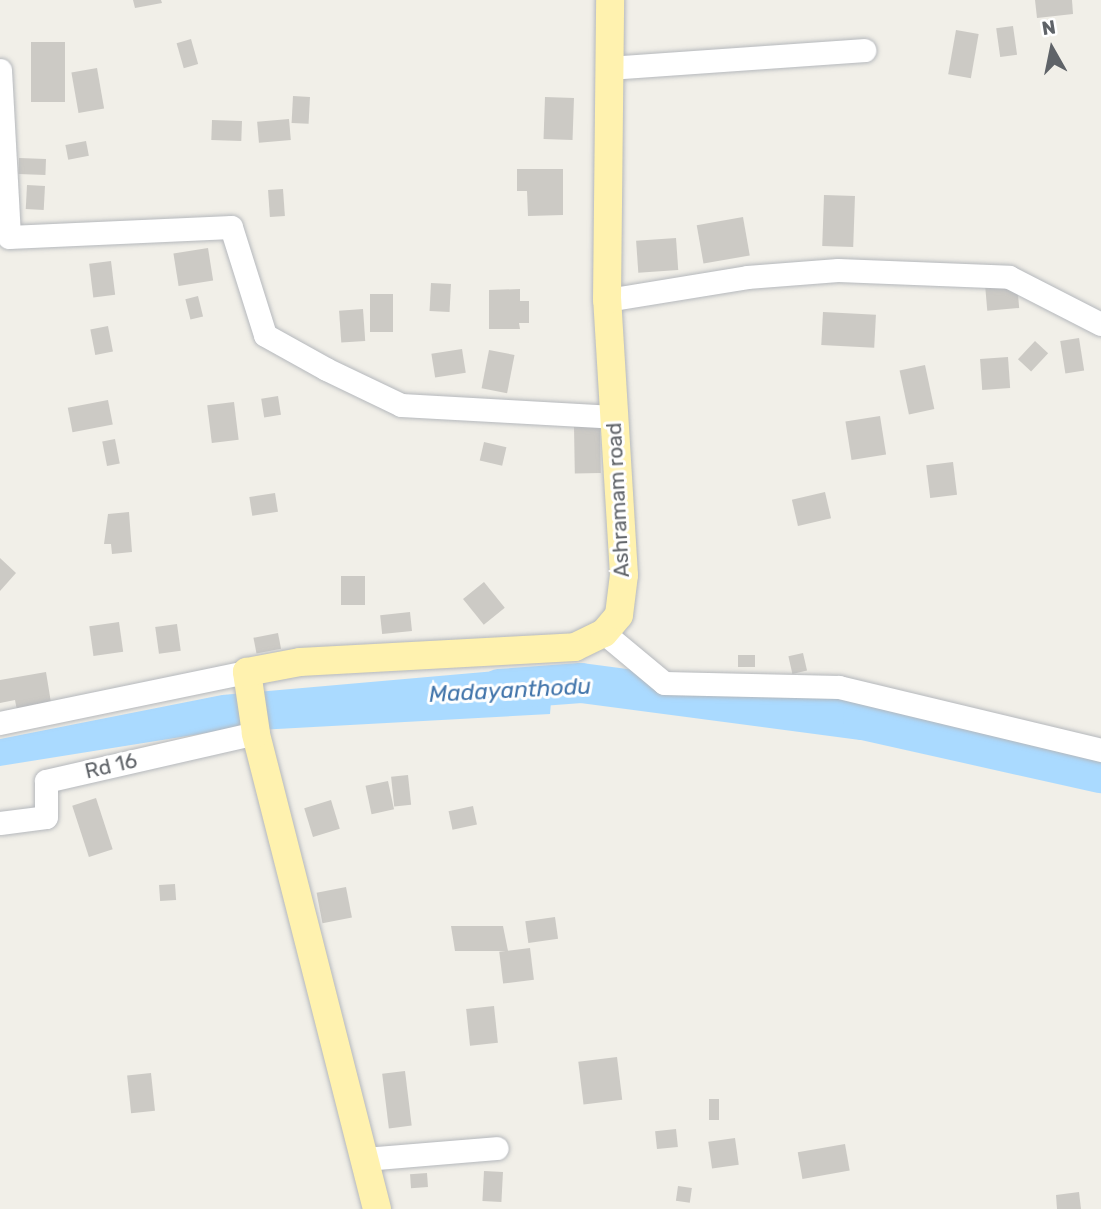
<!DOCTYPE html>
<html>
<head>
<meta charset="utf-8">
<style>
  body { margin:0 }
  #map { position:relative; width:1101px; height:1209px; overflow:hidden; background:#f1efe8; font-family:Rubik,sans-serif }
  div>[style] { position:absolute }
  .water>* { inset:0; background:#aadaff }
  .river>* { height:40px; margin:-20px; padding:0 20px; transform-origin:20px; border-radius:20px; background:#aadaff }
  .building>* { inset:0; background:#cccac5; transform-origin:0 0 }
  .roads { filter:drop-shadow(0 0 2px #b5b8bc) drop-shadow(0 0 2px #b5b8bc) }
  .minor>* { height:23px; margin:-11.5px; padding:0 11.5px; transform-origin:11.5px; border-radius:11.5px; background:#fff }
  .major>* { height:28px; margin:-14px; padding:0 14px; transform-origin:14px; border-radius:14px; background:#fff2af }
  span { translate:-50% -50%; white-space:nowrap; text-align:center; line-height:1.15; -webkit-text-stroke:6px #fff; paint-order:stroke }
  .street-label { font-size:21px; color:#5f6368 }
  .water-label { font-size:23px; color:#4174aa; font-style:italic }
  .north { position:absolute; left:1017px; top:14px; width:70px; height:70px; -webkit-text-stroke:5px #fff; paint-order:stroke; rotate:351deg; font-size:19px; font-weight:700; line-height:28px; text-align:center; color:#5f6368 }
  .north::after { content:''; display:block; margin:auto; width:24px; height:32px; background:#5f6368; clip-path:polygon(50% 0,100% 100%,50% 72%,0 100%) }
</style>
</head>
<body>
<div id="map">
  <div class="water">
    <i style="clip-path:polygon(554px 666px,550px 714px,206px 733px,0 766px,0 739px,222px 695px)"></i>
  </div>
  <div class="river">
    <i style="left:499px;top:689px;width:82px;rotate:-4.2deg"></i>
    <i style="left:581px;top:683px;width:284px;rotate:7.5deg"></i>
    <i style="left:863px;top:720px;width:244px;rotate:12.6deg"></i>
  </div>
  <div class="building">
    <i style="clip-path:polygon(133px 0,161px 0,162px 3px,135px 8px)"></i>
    <i style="clip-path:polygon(1035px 0,1072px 0,1073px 14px,1037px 18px)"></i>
    <i style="left:1013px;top:26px;width:29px;height:17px;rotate:82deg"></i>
    <i style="left:956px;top:30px;width:23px;height:45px;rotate:10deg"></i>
    <i style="left:191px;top:39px;width:26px;height:15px;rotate:74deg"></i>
    <i style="left:31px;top:42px;width:34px;height:60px"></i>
    <i style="left:97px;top:68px;width:41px;height:26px;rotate:80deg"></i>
    <i style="left:293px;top:96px;width:17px;height:27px;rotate:3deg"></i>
    <i style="left:545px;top:97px;width:29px;height:42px;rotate:2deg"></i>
    <i style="left:289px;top:119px;width:21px;height:32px;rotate:85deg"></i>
    <i style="left:212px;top:120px;width:30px;height:20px;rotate:2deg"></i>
    <i style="left:86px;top:141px;width:15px;height:21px;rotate:79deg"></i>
    <i style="left:19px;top:158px;width:27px;height:16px;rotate:2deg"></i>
    <i style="clip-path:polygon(517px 169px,563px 169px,563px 215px,528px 216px,527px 191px,517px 191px)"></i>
    <i style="left:27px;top:185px;width:18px;height:24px;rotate:3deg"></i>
    <i style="left:283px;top:189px;width:27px;height:15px;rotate:86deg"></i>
    <i style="left:824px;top:195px;width:31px;height:51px;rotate:2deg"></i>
    <i style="left:743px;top:217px;width:39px;height:47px;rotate:80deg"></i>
    <i style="left:676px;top:238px;width:32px;height:40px;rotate:86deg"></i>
    <i style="left:208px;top:248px;width:33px;height:35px;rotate:81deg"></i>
    <i style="left:111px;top:261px;width:34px;height:22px;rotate:83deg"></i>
    <i style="left:431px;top:283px;width:20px;height:28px;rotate:3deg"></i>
    <i style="left:1017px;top:283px;width:25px;height:32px;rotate:85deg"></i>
    <i style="clip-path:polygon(520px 289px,520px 301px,529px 301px,529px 323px,519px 323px,520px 329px,489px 329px,489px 290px)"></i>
    <i style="left:393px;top:294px;width:38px;height:23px;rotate:90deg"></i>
    <i style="left:198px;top:296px;width:21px;height:13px;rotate:76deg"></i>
    <i style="left:363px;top:309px;width:32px;height:24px;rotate:86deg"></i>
    <i style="left:823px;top:312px;width:53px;height:33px;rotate:3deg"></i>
    <i style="left:108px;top:326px;width:26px;height:18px;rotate:79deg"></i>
    <i style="left:1079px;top:338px;width:33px;height:19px;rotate:81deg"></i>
    <i style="left:1035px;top:341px;width:18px;height:25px;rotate:43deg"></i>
    <i style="left:462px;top:349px;width:24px;height:31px;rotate:81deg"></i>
    <i style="left:489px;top:350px;width:26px;height:39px;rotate:11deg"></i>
    <i style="left:1008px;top:357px;width:31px;height:28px;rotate:86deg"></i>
    <i style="left:925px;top:365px;width:45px;height:26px;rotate:78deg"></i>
    <i style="left:278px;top:396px;width:19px;height:17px;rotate:81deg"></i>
    <i style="left:108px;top:400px;width:25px;height:41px;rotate:79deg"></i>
    <i style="left:234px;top:402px;width:38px;height:27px;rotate:83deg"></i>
    <i style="left:880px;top:416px;width:39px;height:35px;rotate:81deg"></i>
    <i style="left:600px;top:426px;width:47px;height:26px;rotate:89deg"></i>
    <i style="left:115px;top:439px;width:25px;height:13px;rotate:79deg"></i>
    <i style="left:484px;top:442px;width:23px;height:19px;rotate:13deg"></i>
    <i style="left:953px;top:462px;width:33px;height:27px;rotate:83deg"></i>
    <i style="left:825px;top:492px;width:27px;height:34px;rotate:77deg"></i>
    <i style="left:275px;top:493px;width:19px;height:26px;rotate:81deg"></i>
    <i style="clip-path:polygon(129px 512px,132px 552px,112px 554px,111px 544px,104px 544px,108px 514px)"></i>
    <i style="clip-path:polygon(0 558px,16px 573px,0 591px)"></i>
    <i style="left:341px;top:576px;width:24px;height:29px"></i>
    <i style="left:484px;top:582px;width:33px;height:27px;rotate:51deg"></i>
    <i style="left:410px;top:612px;width:19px;height:30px;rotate:84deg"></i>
    <i style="left:119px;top:622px;width:30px;height:30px;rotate:82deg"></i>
    <i style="left:177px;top:624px;width:27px;height:22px;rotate:82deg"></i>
    <i style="left:278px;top:633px;width:16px;height:25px;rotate:79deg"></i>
    <i style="left:803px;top:653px;width:18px;height:15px;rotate:77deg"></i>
    <i style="left:738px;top:655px;width:17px;height:12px"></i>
    <i style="clip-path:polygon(46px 672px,53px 715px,19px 721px,15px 700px,0 703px,0 680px)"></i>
    <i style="left:408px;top:775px;width:30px;height:17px;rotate:84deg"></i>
    <i style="left:388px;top:781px;width:29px;height:23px;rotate:78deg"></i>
    <i style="left:96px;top:798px;width:54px;height:25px;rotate:72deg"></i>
    <i style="left:331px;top:800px;width:30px;height:28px;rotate:73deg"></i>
    <i style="left:473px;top:806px;width:19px;height:25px;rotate:78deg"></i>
    <i style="left:175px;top:884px;width:16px;height:16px;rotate:86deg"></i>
    <i style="left:346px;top:887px;width:31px;height:30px;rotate:79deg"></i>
    <i style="left:555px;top:917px;width:22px;height:30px;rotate:82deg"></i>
    <i style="clip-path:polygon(451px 926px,503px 926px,508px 951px,455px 951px)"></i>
    <i style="left:530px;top:948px;width:32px;height:31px;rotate:83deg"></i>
    <i style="left:494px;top:1006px;width:37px;height:28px;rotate:84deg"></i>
    <i style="left:617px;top:1057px;width:43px;height:39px;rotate:83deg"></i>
    <i style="left:405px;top:1071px;width:55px;height:23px;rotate:83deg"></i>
    <i style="left:151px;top:1073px;width:38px;height:24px;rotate:84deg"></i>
    <i style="left:709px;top:1099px;width:10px;height:21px"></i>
    <i style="left:676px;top:1129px;width:18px;height:21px;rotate:84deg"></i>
    <i style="left:735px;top:1138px;width:27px;height:27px;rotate:82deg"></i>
    <i style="left:845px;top:1144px;width:27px;height:48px;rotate:80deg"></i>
    <i style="left:484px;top:1171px;width:19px;height:30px;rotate:3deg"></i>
    <i style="left:427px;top:1173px;width:14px;height:17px;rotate:86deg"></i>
    <i style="left:678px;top:1186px;width:14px;height:15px;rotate:8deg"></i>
    <i style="clip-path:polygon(1079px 1192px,1081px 1209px,1057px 1209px,1056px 1195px)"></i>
  </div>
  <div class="roads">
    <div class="minor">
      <i style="left:609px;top:68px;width:256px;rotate:-4deg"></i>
      <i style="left:0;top:70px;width:167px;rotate:86.9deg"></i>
      <i style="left:9px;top:237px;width:222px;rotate:-2.6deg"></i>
      <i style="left:231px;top:227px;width:113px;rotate:72.5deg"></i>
      <i style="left:265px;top:335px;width:70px;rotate:29.1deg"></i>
      <i style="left:326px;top:369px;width:83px;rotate:25.6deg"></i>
      <i style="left:401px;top:405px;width:213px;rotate:3.2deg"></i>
      <i style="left:607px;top:300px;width:142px;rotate:-9.3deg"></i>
      <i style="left:747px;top:277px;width:91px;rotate:-4.4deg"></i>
      <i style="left:838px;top:270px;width:171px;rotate:2.3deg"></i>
      <i style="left:1009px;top:277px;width:103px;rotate:27.1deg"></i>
      <i style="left:604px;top:633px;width:78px;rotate:39.8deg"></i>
      <i style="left:664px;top:683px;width:175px;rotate:1.3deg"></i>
      <i style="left:839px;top:687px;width:269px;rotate:13.5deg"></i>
      <i style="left:0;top:723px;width:252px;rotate:-11.7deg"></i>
      <i style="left:0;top:823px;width:46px;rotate:-7.4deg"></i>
      <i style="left:46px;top:817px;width:36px;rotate:-90deg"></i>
      <i style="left:46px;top:781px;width:215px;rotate:-12.9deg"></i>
      <i style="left:364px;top:1159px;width:133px;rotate:-4.7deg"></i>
    </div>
    <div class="major">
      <i style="left:377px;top:1209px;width:491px;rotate:-104.3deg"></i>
      <i style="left:256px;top:733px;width:62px;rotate:-98.4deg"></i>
      <i style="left:247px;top:672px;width:54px;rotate:-10.7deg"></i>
      <i style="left:300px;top:662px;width:275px;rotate:-3.1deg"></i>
      <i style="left:575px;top:647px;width:32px;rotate:-26deg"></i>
      <i style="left:604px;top:633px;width:23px;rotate:-50deg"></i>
      <i style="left:619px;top:615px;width:40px;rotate:-82.9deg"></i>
      <i style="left:624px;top:575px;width:276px;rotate:-93.5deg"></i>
      <i style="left:607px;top:300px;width:300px;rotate:-89.4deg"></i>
    </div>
  </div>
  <div class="street-label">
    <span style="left:618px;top:500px;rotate:-93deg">Ashramam road</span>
    <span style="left:111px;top:766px;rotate:-13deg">Rd 16</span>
  </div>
  <div class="water-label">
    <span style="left:510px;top:690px;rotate:-3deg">Madayanthodu</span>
  </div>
  <div class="north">N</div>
</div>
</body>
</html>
